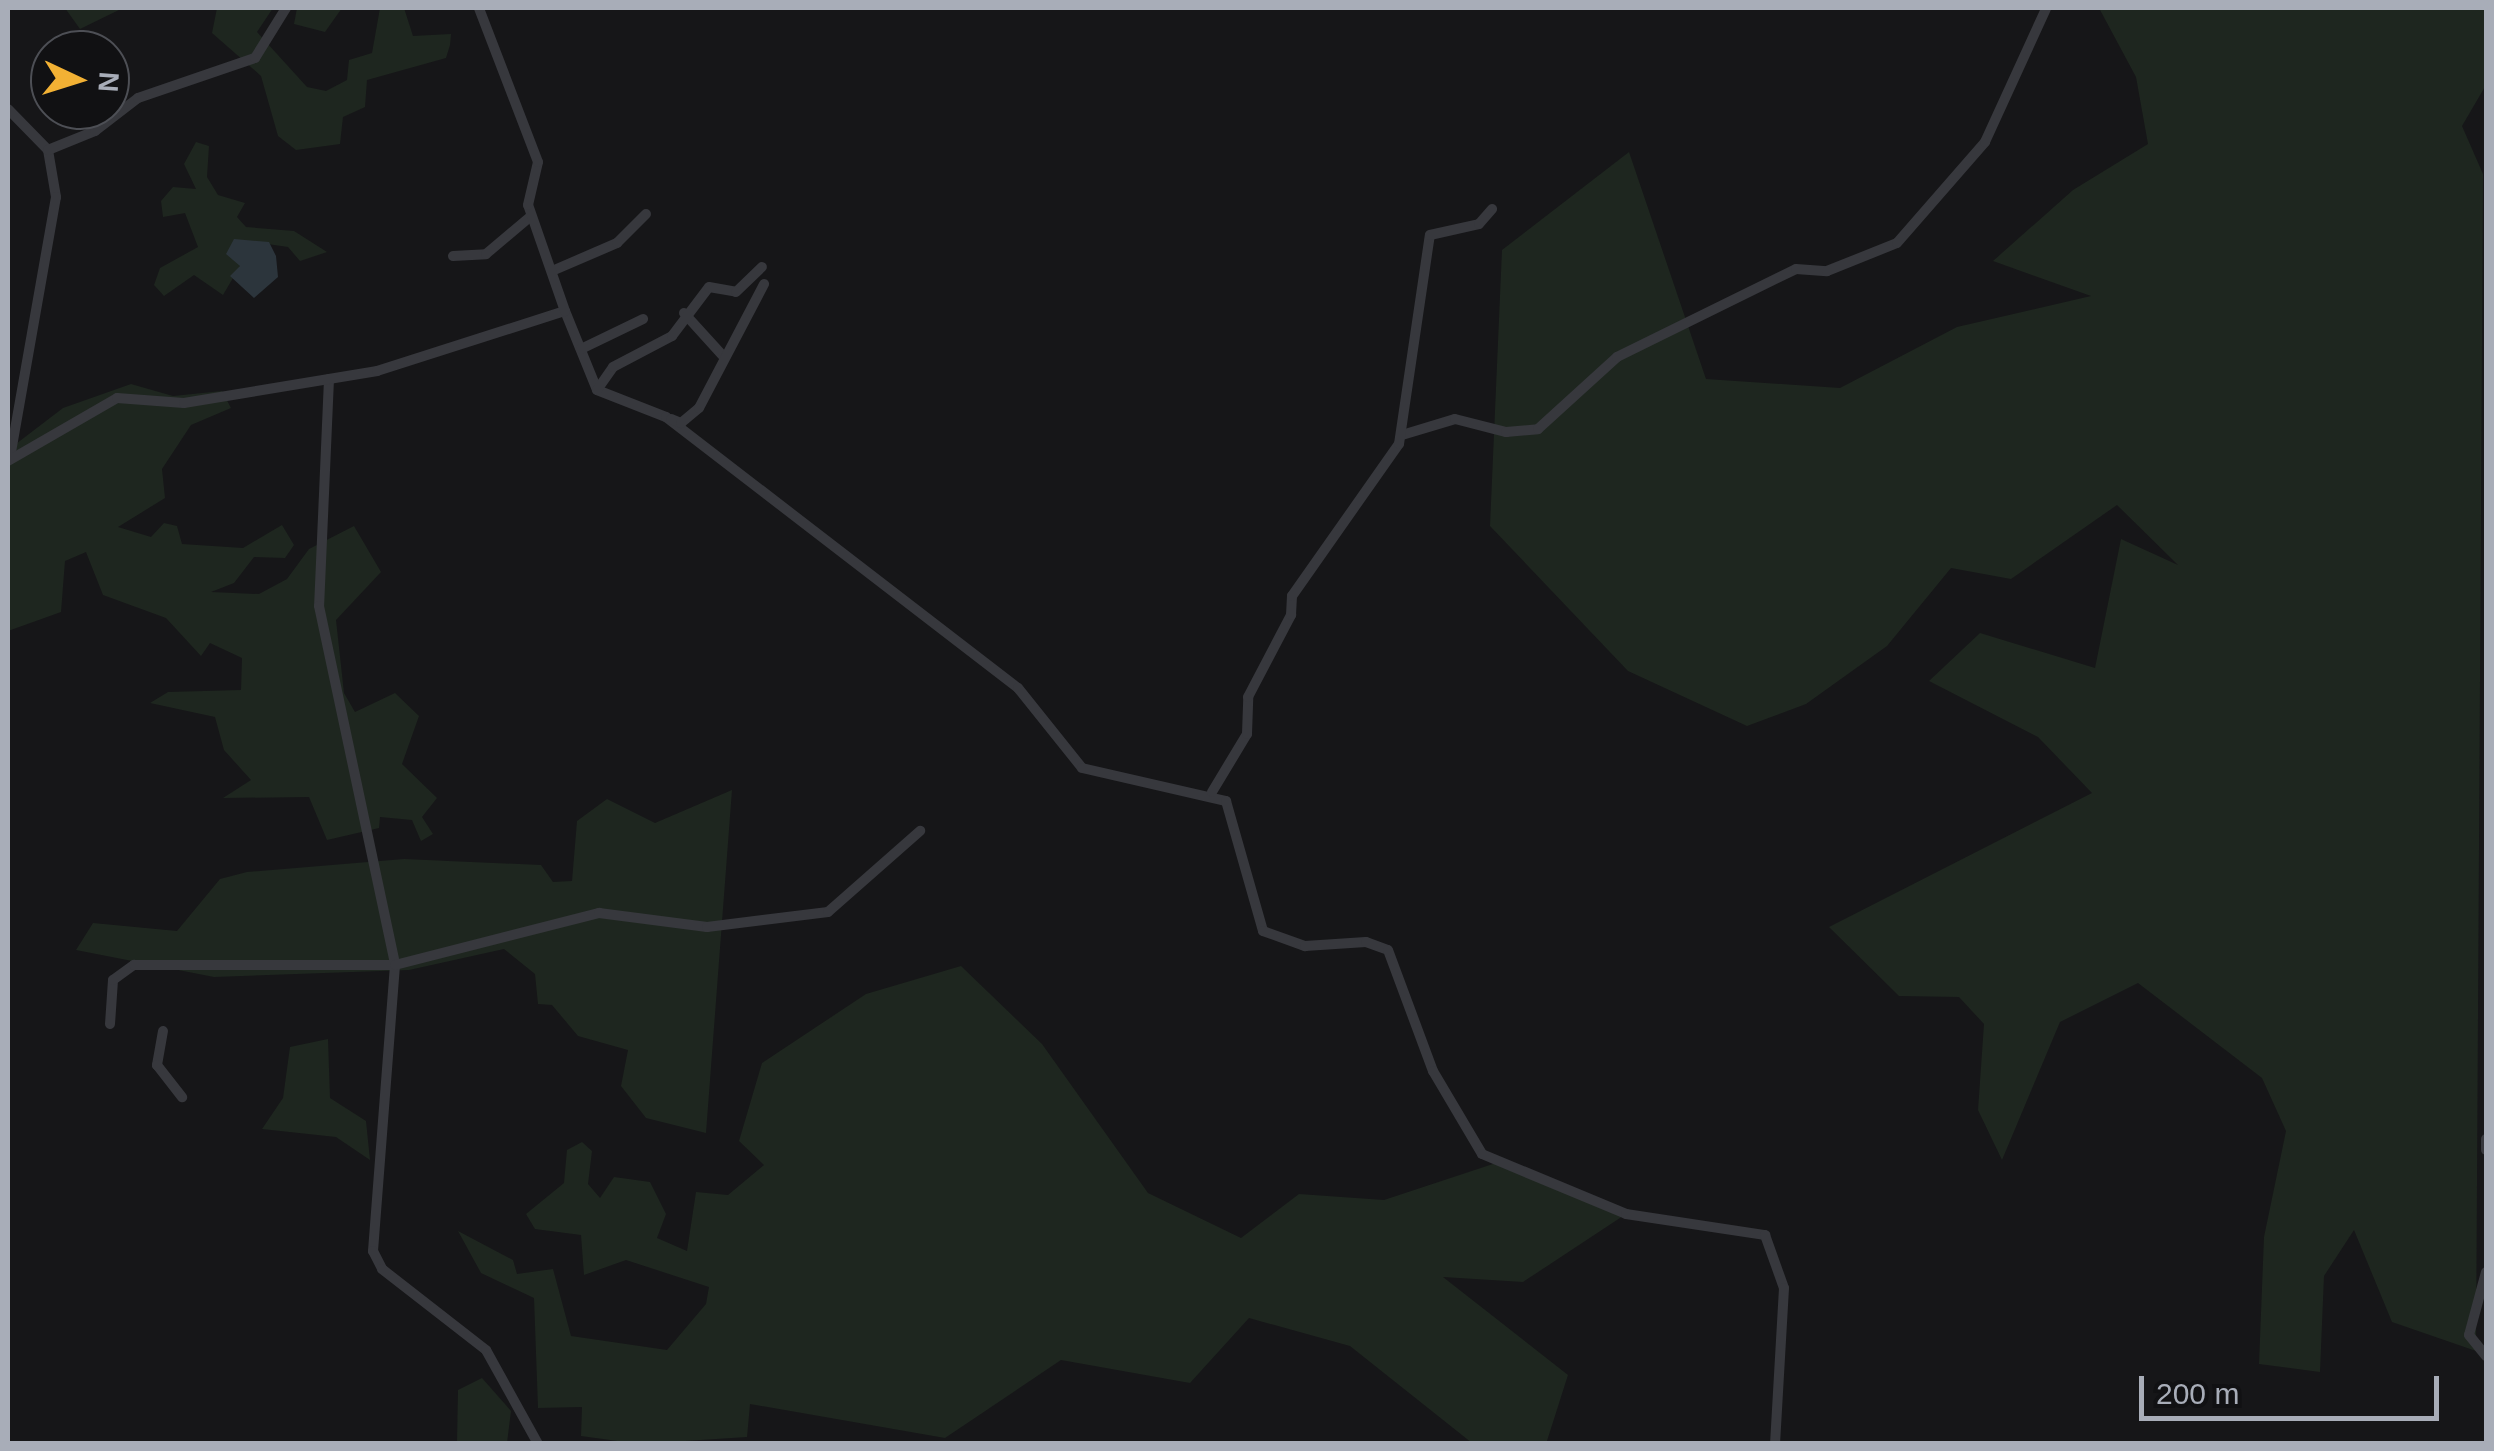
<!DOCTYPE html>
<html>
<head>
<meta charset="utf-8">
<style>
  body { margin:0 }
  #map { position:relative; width:2494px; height:1451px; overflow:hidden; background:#161618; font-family:Arial,sans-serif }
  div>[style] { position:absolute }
  .green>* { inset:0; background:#1e261f }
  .water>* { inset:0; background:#2c353c }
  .minor>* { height:10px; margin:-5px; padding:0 5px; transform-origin:5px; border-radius:5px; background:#37383d }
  span { translate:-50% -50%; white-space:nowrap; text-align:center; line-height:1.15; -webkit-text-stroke:9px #111113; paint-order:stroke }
  .frame { position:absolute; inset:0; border:10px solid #a8adb8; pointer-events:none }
  .north { position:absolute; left:30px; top:30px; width:100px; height:100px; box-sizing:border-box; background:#111113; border:2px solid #4d4f55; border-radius:50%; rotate:94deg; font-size:28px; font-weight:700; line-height:40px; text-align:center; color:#a8adb8 }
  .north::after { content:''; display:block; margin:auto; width:35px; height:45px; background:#f2b134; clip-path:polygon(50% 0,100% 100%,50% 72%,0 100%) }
  .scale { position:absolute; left:2139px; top:1376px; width:300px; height:45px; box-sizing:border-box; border:5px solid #a8adb8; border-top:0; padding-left:12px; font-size:30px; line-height:35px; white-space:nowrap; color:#a8adb8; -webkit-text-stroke:8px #111113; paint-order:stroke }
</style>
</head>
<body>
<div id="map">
  <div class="green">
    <i style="clip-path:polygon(65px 8px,123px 8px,80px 29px)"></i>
    <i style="clip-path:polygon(217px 8px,273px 8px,257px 32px,307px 87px,326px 91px,347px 80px,349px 60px,372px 53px,380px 8px,404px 8px,413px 36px,451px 34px,450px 45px,446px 58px,367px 80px,365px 107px,343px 117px,340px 144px,296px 150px,278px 136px,261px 76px,212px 33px)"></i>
    <i style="clip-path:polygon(297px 8px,342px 8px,325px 32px,294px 24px)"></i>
    <i style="clip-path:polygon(2099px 8px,2486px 8px,2486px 85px,2462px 126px,2483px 174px,2476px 1351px,2392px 1322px,2354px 1230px,2324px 1276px,2320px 1372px,2259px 1364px,2264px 1237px,2286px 1131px,2262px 1078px,2138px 983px,2060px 1022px,2002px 1160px,1978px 1110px,1984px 1024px,1959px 997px,1899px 996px,1829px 927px,2092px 793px,2038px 737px,1929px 681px,1980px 633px,2095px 668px,2121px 539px,2178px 565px,2117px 505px,2011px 579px,1951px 568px,1887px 646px,1806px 704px,1747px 726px,1628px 671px,1490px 526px,1502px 250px,1629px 152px,1706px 379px,1840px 388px,1957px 327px,2091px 296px,1993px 261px,2073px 190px,2148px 144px,2136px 77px)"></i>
    <i style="clip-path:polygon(196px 142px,209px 146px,207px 177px,218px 195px,245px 203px,237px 217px,246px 227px,294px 231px,327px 252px,300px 261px,288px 247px,254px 242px,234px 257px,240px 266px,223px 295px,194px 275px,164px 296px,154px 285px,160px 268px,198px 247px,185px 213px,163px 217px,161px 201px,173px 187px,196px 189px,184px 164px)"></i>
    <i style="clip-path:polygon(131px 384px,173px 396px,222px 391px,231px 408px,191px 425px,162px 469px,165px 498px,118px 527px,151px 537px,164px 523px,177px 526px,182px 544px,243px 548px,282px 525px,294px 545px,285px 558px,254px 557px,234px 583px,211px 592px,259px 594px,287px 579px,309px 549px,354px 526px,381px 572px,336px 620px,344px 693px,355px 712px,395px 693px,419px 716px,402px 764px,437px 798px,422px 817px,433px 834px,421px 841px,412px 820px,380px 817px,379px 828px,327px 840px,309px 797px,223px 798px,251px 780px,224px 750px,215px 717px,150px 703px,168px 692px,241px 690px,242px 658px,210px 643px,201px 656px,166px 618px,103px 595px,86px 552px,65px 561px,61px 612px,8px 631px,8px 450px,63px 408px)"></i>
    <i style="clip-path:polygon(732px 790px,706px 1133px,646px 1118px,621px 1086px,628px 1050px,578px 1036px,552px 1005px,538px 1004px,535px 974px,504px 949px,409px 970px,214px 977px,76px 950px,93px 923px,177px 931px,220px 879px,247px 872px,404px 859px,541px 865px,553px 882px,572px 881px,577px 821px,607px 799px,655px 823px)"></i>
    <i style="clip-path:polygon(961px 966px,1042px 1044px,1148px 1193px,1241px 1238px,1299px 1194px,1384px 1200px,1502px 1161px,1626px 1214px,1523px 1282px,1443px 1277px,1568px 1375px,1546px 1444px,1472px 1443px,1350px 1346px,1249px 1318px,1190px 1383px,1061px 1360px,945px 1438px,750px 1404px,747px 1437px,639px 1444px,581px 1436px,582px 1407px,538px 1408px,534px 1298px,481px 1273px,458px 1231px,513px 1260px,517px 1274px,553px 1269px,571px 1336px,667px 1350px,706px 1304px,709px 1287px,626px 1260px,584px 1275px,581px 1235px,535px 1229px,526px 1214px,564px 1183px,567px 1150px,582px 1142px,592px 1151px,588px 1184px,600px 1198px,614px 1177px,650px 1182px,666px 1214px,657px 1238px,687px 1251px,696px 1192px,728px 1195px,764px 1165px,739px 1141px,762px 1063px,866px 994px)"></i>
    <i style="clip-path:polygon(328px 1039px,330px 1098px,366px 1121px,370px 1160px,336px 1137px,262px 1129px,283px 1098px,290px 1047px)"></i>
    <i style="clip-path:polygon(482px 1378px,511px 1411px,507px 1443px,457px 1443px,458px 1390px)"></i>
  </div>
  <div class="water">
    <i style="clip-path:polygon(234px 239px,269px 242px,276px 256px,278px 277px,254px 298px,230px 276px,240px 266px,226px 254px)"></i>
  </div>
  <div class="minor">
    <i style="left:8px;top:109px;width:57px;rotate:45.7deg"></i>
    <i style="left:48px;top:150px;width:48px;rotate:80.3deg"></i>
    <i style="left:56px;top:197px;width:264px;rotate:100deg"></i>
    <i style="left:48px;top:150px;width:51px;rotate:-22deg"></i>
    <i style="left:95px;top:131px;width:54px;rotate:-37.5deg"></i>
    <i style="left:138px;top:98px;width:124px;rotate:-18.9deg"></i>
    <i style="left:255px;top:58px;width:59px;rotate:-58.2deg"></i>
    <i style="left:453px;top:256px;width:33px;rotate:-3deg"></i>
    <i style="left:486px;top:254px;width:57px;rotate:-40.1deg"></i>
    <i style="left:552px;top:271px;width:71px;rotate:-23.3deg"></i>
    <i style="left:617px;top:243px;width:41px;rotate:-45deg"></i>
    <i style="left:565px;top:311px;width:85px;rotate:67.9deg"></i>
    <i style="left:597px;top:390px;width:74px;rotate:21.4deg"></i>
    <i style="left:666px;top:417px;width:444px;rotate:37.6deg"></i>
    <i style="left:1018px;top:688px;width:102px;rotate:51.3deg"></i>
    <i style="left:1082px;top:768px;width:148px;rotate:12.9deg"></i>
    <i style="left:1226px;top:801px;width:135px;rotate:74.1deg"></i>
    <i style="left:1263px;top:931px;width:45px;rotate:19.7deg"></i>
    <i style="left:1305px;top:946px;width:61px;rotate:-3.8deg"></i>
    <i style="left:1366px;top:942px;width:23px;rotate:20deg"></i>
    <i style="left:1388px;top:950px;width:129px;rotate:69.6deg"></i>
    <i style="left:1433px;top:1071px;width:96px;rotate:59.4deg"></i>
    <i style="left:1482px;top:1154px;width:156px;rotate:22.6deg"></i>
    <i style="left:1626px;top:1214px;width:141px;rotate:8.6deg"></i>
    <i style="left:1765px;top:1235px;width:56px;rotate:70.3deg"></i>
    <i style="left:1784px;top:1288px;width:156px;rotate:93.3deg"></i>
    <i style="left:684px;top:313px;width:58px;rotate:47.8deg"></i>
    <i style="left:581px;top:349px;width:69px;rotate:-25.8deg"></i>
    <i style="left:329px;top:379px;width:227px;rotate:92.5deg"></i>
    <i style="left:319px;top:606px;width:367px;rotate:78deg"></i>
    <i style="left:395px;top:965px;width:287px;rotate:94.4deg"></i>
    <i style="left:373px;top:1251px;width:20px;rotate:63deg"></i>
    <i style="left:382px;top:1269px;width:132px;rotate:37.9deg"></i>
    <i style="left:486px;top:1350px;width:107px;rotate:61deg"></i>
    <i style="left:597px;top:390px;width:28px;rotate:-55deg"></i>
    <i style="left:613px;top:367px;width:67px;rotate:-27.7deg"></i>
    <i style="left:672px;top:336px;width:61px;rotate:-52.9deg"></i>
    <i style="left:709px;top:287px;width:27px;rotate:10deg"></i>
    <i style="left:736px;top:292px;width:36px;rotate:-44deg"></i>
    <i style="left:671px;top:419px;width:11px;rotate:22deg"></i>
    <i style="left:681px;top:423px;width:23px;rotate:-40deg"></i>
    <i style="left:699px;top:408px;width:140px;rotate:-62.3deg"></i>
    <i style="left:1402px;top:435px;width:55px;rotate:-16.8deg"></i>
    <i style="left:1455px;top:419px;width:53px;rotate:14.3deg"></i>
    <i style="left:1506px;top:432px;width:32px;rotate:-5deg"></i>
    <i style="left:1538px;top:429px;width:107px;rotate:-42.3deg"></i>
    <i style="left:1617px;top:357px;width:199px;rotate:-26.2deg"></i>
    <i style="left:1796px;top:269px;width:31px;rotate:4deg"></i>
    <i style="left:1827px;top:271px;width:75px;rotate:-21.8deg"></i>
    <i style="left:1897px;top:243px;width:134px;rotate:-48.9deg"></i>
    <i style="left:1985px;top:142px;width:146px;rotate:-65.4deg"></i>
    <i style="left:8px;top:461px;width:126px;rotate:-30deg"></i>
    <i style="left:117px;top:398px;width:67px;rotate:4.3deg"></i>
    <i style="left:184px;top:403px;width:196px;rotate:-9.4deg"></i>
    <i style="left:377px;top:371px;width:197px;rotate:-17.7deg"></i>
    <i style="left:565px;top:311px;width:112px;rotate:-109.2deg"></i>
    <i style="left:528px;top:205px;width:44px;rotate:-76.9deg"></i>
    <i style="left:538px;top:162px;width:165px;rotate:-111deg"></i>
    <i style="left:1212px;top:792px;width:68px;rotate:-58.9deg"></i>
    <i style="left:1247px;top:734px;width:37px;rotate:-88deg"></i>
    <i style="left:1248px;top:697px;width:93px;rotate:-62.3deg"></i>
    <i style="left:1291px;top:615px;width:19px;rotate:-87deg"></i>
    <i style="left:1292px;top:596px;width:186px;rotate:-54.9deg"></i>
    <i style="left:1399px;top:444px;width:211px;rotate:-81.6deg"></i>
    <i style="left:1430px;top:235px;width:50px;rotate:-12.7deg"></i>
    <i style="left:1479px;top:224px;width:20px;rotate:-49deg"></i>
    <i style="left:110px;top:1024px;width:44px;rotate:-86.1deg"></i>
    <i style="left:113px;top:980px;width:26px;rotate:-36deg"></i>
    <i style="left:134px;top:965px;width:261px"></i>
    <i style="left:395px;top:965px;width:211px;rotate:-14.3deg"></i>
    <i style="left:599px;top:913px;width:109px;rotate:7.4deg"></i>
    <i style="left:707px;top:927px;width:122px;rotate:-7.1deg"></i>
    <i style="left:828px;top:912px;width:123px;rotate:-41.4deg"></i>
    <i style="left:163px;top:1031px;width:35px;rotate:100deg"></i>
    <i style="left:157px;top:1065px;width:41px;rotate:52deg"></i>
    <i style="left:2486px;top:1139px;width:11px;rotate:90deg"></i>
    <i style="left:2486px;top:1272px;width:65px;rotate:105.1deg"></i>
    <i style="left:2469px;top:1335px;width:27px;rotate:51deg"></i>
  </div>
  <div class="frame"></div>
  <div class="north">N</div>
  <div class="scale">200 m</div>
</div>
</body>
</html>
